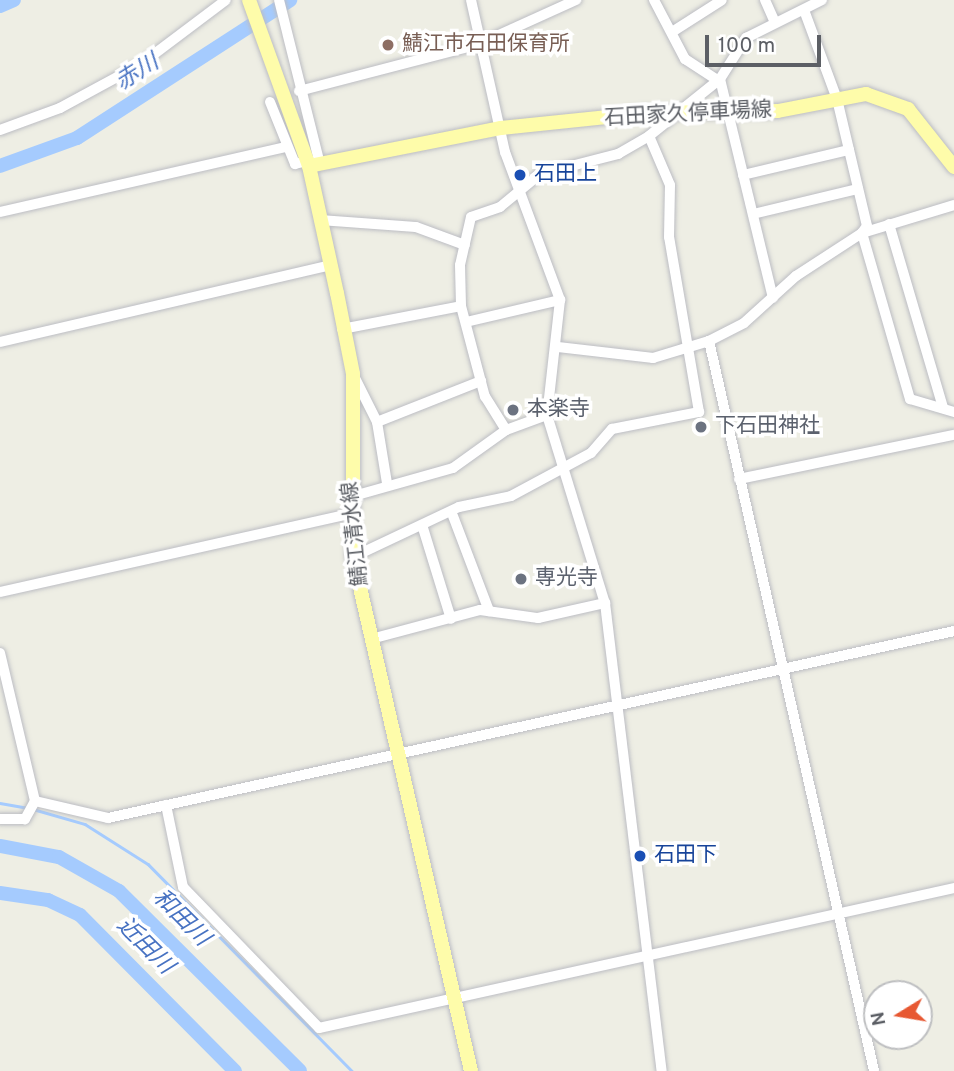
<!DOCTYPE html>
<html>
<head>
<meta charset="utf-8">
<style>
  body { margin:0 }
  #map { position:relative; width:954px; height:1071px; overflow:hidden; background:#eeeee4; font-family:Overpass,"Noto Sans JP",sans-serif }
  div>[style] { position:absolute }
  .stream>* { height:2.5px; margin:-1.25px; padding:0 1.25px; transform-origin:1.25px; border-radius:1.25px; background:#a5cbfe }
  .river>* { height:14px; margin:-7px; padding:0 7px; transform-origin:7px; border-radius:7px; background:#a5cbfe }
  .roads { filter:drop-shadow(0 0 2px #bcbdc3) drop-shadow(0 0 2px #bcbdc3) }
  .minor>* { height:10px; margin:-5px; padding:0 5px; transform-origin:5px; border-radius:5px; background:#fff }
  .major>* { height:14px; margin:-7px; padding:0 7px; transform-origin:7px; border-radius:7px; background:#fefcaa }
  .dots>* { width:19px; height:19px; translate:-50% -50%; box-sizing:border-box; border:4px solid #fff; border-radius:50% }
  span { translate:-50% -50%; white-space:nowrap; text-align:center; line-height:1.15; -webkit-text-stroke:7px #fff; paint-order:stroke }
  .education-label { font-size:21px; color:#785e54 }
  .left { translate:0 -50%; text-align:left }
  .street-label { font-size:21px; color:#5c5f65 }
  .transit-label { font-size:21px; color:#164399 }
  .worship-label { font-size:21px; color:#5b616d }
  .water-label { font-size:23px; color:#4772c2; font-style:italic }
  .north { position:absolute; left:863px; top:980px; width:70px; height:70px; box-sizing:border-box; background:#fff; border:2px solid #bebfc1; border-radius:50%; rotate:259deg; font-size:19px; font-weight:700; line-height:28px; text-align:center; color:#5c5f65 }
  .north::after { content:''; display:block; margin:auto; width:24px; height:32px; background:#e75832; clip-path:polygon(50% 0,100% 100%,50% 72%,0 100%) }
  .scale { position:absolute; left:705px; top:35px; width:116px; height:32px; box-sizing:border-box; border:4px solid #5c5f65; border-top:0; padding-left:9px; font-size:21px; line-height:24px; white-space:nowrap; color:#5c5f65; -webkit-text-stroke:5px #fff; paint-order:stroke }
</style>
</head>
<body>
<div id="map">
  <div class="stream">
    <i style="left:0;top:803px;width:27px;rotate:10deg"></i>
    <i style="left:33px;top:809px;width:54px;rotate:16.1deg"></i>
    <i style="left:85px;top:824px;width:75px;rotate:32.4deg"></i>
    <i style="left:148px;top:864px;width:291px;rotate:45.4deg"></i>
  </div>
  <div class="river">
    <i style="left:0;top:6px;width:15px;rotate:-23deg"></i>
    <i style="left:0;top:166px;width:82px;rotate:-20deg"></i>
    <i style="left:77px;top:138px;width:254px;rotate:-32.9deg"></i>
    <i style="left:0;top:846px;width:60px;rotate:10.6deg"></i>
    <i style="left:59px;top:857px;width:69px;rotate:29.5deg"></i>
    <i style="left:119px;top:891px;width:255px;rotate:44.8deg"></i>
    <i style="left:0;top:893px;width:49px;rotate:8.3deg"></i>
    <i style="left:48px;top:900px;width:35px;rotate:25deg"></i>
    <i style="left:80px;top:915px;width:220px;rotate:45.2deg"></i>
  </div>
  <div class="roads">
    <div class="minor">
      <i style="left:279px;top:0;width:169px;rotate:76deg"></i>
      <i style="left:471px;top:0;width:156px;rotate:77.4deg"></i>
      <i style="left:505px;top:152px;width:158px;rotate:69.6deg"></i>
      <i style="left:560px;top:300px;width:116px;rotate:96.4deg"></i>
      <i style="left:547px;top:415px;width:197px;rotate:72.9deg"></i>
      <i style="left:605px;top:603px;width:471px;rotate:83.1deg"></i>
      <i style="left:654px;top:0;width:67px;rotate:62.3deg"></i>
      <i style="left:685px;top:59px;width:38px;rotate:33deg"></i>
      <i style="left:765px;top:0;width:22px;rotate:66deg"></i>
      <i style="left:804px;top:10px;width:95px;rotate:69.7deg"></i>
      <i style="left:837px;top:99px;width:130px;rotate:76.7deg"></i>
      <i style="left:867px;top:226px;width:9px;rotate:126deg"></i>
      <i style="left:862px;top:233px;width:173px;rotate:73.9deg"></i>
      <i style="left:910px;top:399px;width:46px;rotate:16.5deg"></i>
      <i style="left:672px;top:32px;width:59px;rotate:-32.6deg"></i>
      <i style="left:720px;top:79px;width:225px;rotate:76.4deg"></i>
      <i style="left:299px;top:91px;width:186px;rotate:-14.6deg"></i>
      <i style="left:479px;top:44px;width:107px;rotate:-24.4deg"></i>
      <i style="left:270px;top:102px;width:67px;rotate:68deg"></i>
      <i style="left:295px;top:164px;width:12px;rotate:-14deg"></i>
      <i style="left:0;top:130px;width:64px;rotate:-20.1deg"></i>
      <i style="left:60px;top:108px;width:92px;rotate:-28.5deg"></i>
      <i style="left:141px;top:64px;width:106px;rotate:-37deg"></i>
      <i style="left:743px;top:175px;width:109px;rotate:-13.3deg"></i>
      <i style="left:0;top:212px;width:293px;rotate:-12.8deg"></i>
      <i style="left:753px;top:214px;width:108px;rotate:-13.4deg"></i>
      <i style="left:320px;top:220px;width:96px;rotate:4.2deg"></i>
      <i style="left:416px;top:227px;width:52px;rotate:20.2deg"></i>
      <i style="left:889px;top:224px;width:192px;rotate:73.6deg"></i>
      <i style="left:466px;top:322px;width:97px;rotate:-13.2deg"></i>
      <i style="left:342px;top:329px;width:121px;rotate:-10.9deg"></i>
      <i style="left:709px;top:341px;width:748px;rotate:77.26deg"></i>
      <i style="left:0;top:342px;width:340px;rotate:-13.1deg"></i>
      <i style="left:558px;top:347px;width:96px;rotate:6.6deg"></i>
      <i style="left:653px;top:358px;width:59px;rotate:-16.9deg"></i>
      <i style="left:709px;top:341px;width:39px;rotate:-27deg"></i>
      <i style="left:744px;top:323px;width:70px;rotate:-42.1deg"></i>
      <i style="left:796px;top:276px;width:79px;rotate:-33.1deg"></i>
      <i style="left:862px;top:233px;width:96px;rotate:-16.9deg"></i>
      <i style="left:353px;top:374px;width:54px;rotate:63.4deg"></i>
      <i style="left:377px;top:422px;width:62px;rotate:80.7deg"></i>
      <i style="left:377px;top:422px;width:112px;rotate:-21.5deg"></i>
      <i style="left:506px;top:430px;width:39px;rotate:-122deg"></i>
      <i style="left:485px;top:397px;width:94px;rotate:-104.8deg"></i>
      <i style="left:461px;top:306px;width:41px;rotate:-91.4deg"></i>
      <i style="left:460px;top:265px;width:49px;rotate:-77.1deg"></i>
      <i style="left:471px;top:217px;width:31px;rotate:-19deg"></i>
      <i style="left:500px;top:207px;width:52px;rotate:-39.5deg"></i>
      <i style="left:540px;top:174px;width:81px;rotate:-14.4deg"></i>
      <i style="left:618px;top:154px;width:36px;rotate:-30deg"></i>
      <i style="left:649px;top:136px;width:91px;rotate:-38.8deg"></i>
      <i style="left:720px;top:79px;width:49px;rotate:-57.6deg"></i>
      <i style="left:746px;top:38px;width:85px;rotate:-26.6deg"></i>
      <i style="left:739px;top:479px;width:219px;rotate:-11.6deg"></i>
      <i style="left:350px;top:497px;width:107px;rotate:-15.7deg"></i>
      <i style="left:453px;top:468px;width:65px;rotate:-35.6deg"></i>
      <i style="left:506px;top:430px;width:44px;rotate:-20.1deg"></i>
      <i style="left:453px;top:516px;width:102px;rotate:69.2deg"></i>
      <i style="left:423px;top:528px;width:95px;rotate:72.9deg"></i>
      <i style="left:353px;top:557px;width:117px;rotate:-25.3deg"></i>
      <i style="left:459px;top:507px;width:53px;rotate:-11.9deg"></i>
      <i style="left:511px;top:496px;width:91px;rotate:-28.3deg"></i>
      <i style="left:591px;top:453px;width:32px;rotate:-49deg"></i>
      <i style="left:612px;top:429px;width:89px;rotate:-11.1deg"></i>
      <i style="left:699px;top:412px;width:178px;rotate:-99.7deg"></i>
      <i style="left:669px;top:237px;width:52px;rotate:-88.9deg"></i>
      <i style="left:670px;top:185px;width:53px;rotate:-113.2deg"></i>
      <i style="left:0;top:592px;width:358px;rotate:-12.6deg"></i>
      <i style="left:371px;top:639px;width:113px;rotate:-14.9deg"></i>
      <i style="left:480px;top:610px;width:59px;rotate:7.9deg"></i>
      <i style="left:538px;top:618px;width:69px;rotate:-12.6deg"></i>
      <i style="left:0;top:653px;width:152px;rotate:76.7deg"></i>
      <i style="left:35px;top:801px;width:21px;rotate:119deg"></i>
      <i style="left:25px;top:819px;width:25px;rotate:180deg"></i>
      <i style="left:35px;top:801px;width:75px;rotate:13.1deg"></i>
      <i style="left:108px;top:818px;width:866px;rotate:-12.46deg"></i>
      <i style="left:166px;top:805px;width:84px;rotate:78.3deg"></i>
      <i style="left:183px;top:887px;width:196px;rotate:46deg"></i>
      <i style="left:319px;top:1028px;width:650px;rotate:-12.43deg"></i>
    </div>
    <div class="major">
      <i style="left:249px;top:0;width:177px;rotate:70.1deg"></i>
      <i style="left:309px;top:166px;width:130px;rotate:77.6deg"></i>
      <i style="left:337px;top:293px;width:83px;rotate:78.8deg"></i>
      <i style="left:353px;top:374px;width:183px;rotate:90deg"></i>
      <i style="left:353px;top:557px;width:527px;rotate:77.07deg"></i>
      <i style="left:309px;top:166px;width:196px;rotate:-11.2deg"></i>
      <i style="left:501px;top:128px;width:147px;rotate:-5.9deg"></i>
      <i style="left:647px;top:113px;width:131px;rotate:-0.9deg"></i>
      <i style="left:778px;top:111px;width:90px;rotate:-10.9deg"></i>
      <i style="left:866px;top:94px;width:45px;rotate:19.7deg"></i>
      <i style="left:908px;top:109px;width:74px;rotate:51.6deg"></i>
    </div>
  </div>
  <div class="dots">
    <i style="left:388px;top:45px;background:#8d6e63"></i>
    <i style="left:520px;top:175px;background:#1a4fb4"></i>
    <i style="left:513px;top:410px;background:#6b7280"></i>
    <i style="left:701px;top:427px;background:#6b7280"></i>
    <i style="left:521px;top:579px;background:#6b7280"></i>
    <i style="left:640px;top:856px;background:#1a4fb4"></i>
  </div>
  <div class="education-label">
    <span class="left" style="left:402px;top:45px">鯖江市石田保育所</span>
  </div>
  <div class="street-label">
    <span style="left:688px;top:115px;rotate:-3deg">石田家久停車場線</span>
    <span style="left:356px;top:534px;rotate:-96deg">鯖江清水線</span>
  </div>
  <div class="transit-label">
    <span class="left" style="left:534px;top:175px">石田上</span>
    <span class="left" style="left:654px;top:856px">石田下</span>
  </div>
  <div class="worship-label">
    <span class="left" style="left:527px;top:410px">本楽寺</span>
    <span class="left" style="left:715px;top:427px">下石田神社</span>
    <span class="left" style="left:535px;top:579px">専光寺</span>
  </div>
  <div class="water-label">
    <span style="left:138px;top:74px;rotate:-32deg">赤川</span>
    <span style="left:180px;top:919px;rotate:45deg">和田川</span>
    <span style="left:144px;top:947px;rotate:45deg">近田川</span>
  </div>
  <div class="north">N</div>
  <div class="scale">100 m</div>
</div>
</body>
</html>
